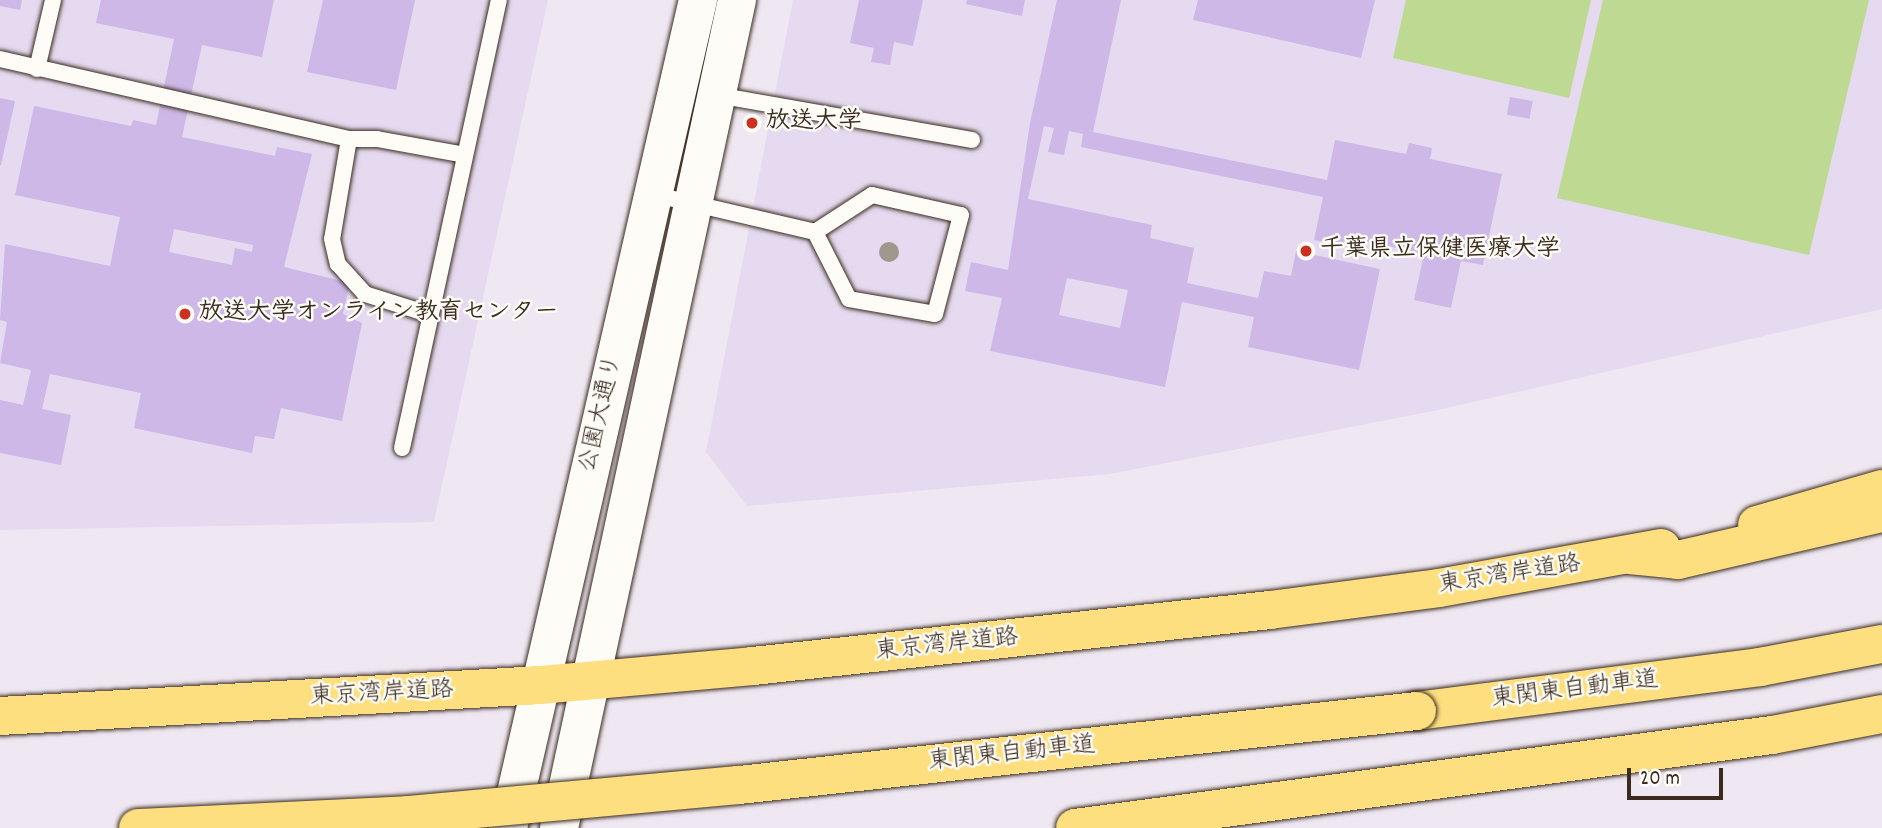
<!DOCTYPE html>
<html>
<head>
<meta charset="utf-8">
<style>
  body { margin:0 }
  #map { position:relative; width:1882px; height:828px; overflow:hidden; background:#efe8f2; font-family:Dekko,"Klee One",sans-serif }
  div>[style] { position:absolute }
  .built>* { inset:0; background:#e5daef }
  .green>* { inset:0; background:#bed991 }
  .building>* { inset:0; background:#cdb8e7; transform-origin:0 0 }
  .roads { filter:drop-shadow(0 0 2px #3b2a1e) drop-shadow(0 0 2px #3b2a1e) }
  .service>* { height:16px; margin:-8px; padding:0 8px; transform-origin:8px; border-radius:8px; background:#fdfcf7 }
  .tertiary>* { height:38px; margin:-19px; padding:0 19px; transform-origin:19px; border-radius:19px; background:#fdfcf7 }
  .trunk>* { height:38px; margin:-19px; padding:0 19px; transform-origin:19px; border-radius:19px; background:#fddf80 }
  .motorway>* { height:38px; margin:-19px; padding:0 19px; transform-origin:19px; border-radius:19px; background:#fddf80 }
  .bridges { filter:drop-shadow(0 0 2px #3b2a1e) drop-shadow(0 0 2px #3b2a1e) }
  .motorway-bridge>* { height:38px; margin:-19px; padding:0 19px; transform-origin:19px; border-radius:19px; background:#fddf80 }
  .trees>* { width:20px; height:20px; margin:-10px; border-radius:50%; background:#9e988d }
  .dots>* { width:19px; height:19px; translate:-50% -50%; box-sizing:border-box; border:4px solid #fdfcf7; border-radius:50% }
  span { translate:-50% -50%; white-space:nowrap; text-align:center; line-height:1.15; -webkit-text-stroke:5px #fdfcf7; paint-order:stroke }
  .poi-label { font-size:24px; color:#3b2a1e; font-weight:700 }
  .left { translate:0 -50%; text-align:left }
  .street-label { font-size:24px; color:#3b2a1e }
  .scale { position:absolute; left:1627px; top:768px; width:96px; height:32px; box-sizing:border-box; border:4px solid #3b2a1e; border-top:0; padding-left:9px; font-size:21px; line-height:24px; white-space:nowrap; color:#3b2a1e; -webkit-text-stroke:5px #fdfcf7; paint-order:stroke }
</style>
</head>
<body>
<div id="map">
  <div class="built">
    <i style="clip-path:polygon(0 0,548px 0,434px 522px,0 530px)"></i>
    <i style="clip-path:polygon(793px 0,1882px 0,1882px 309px,1438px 410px,1110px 474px,747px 506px,706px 452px)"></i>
  </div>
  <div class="green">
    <i style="clip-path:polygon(1406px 0,1591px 0,1569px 98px,1393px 58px)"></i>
    <i style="clip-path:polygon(1603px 0,1869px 0,1809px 255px,1557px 198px)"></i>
  </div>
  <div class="building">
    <i style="clip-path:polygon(0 0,22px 0,20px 10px,0 6px)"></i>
    <i style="clip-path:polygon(evenodd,101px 0,274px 0,262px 57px,202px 45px,182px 137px,275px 156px,277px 147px,312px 154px,284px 267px,350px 283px,343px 314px,362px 323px,342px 421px,281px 408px,274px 439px,255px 436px,252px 453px,134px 428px,141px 393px,50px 374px,42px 409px,71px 415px,61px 465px,0 453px,0 400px,23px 405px,31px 370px,0 363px,7px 322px,0 320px,5px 244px,110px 266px,120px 217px,15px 195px,34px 106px,131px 126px,133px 120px,156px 125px,174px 39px,96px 23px,101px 0,174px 229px,253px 245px,252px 252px,235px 248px,232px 265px,169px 252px,174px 229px)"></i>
    <i style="clip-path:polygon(323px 0,415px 0,396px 90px,307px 72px)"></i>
    <i style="clip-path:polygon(859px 0,923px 0,913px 46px,894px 42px,890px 65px,871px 62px,874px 48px,850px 43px)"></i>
    <i style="clip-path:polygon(967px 0,1025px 0,1022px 16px,966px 4px)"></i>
    <i style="clip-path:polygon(evenodd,1057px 0,1121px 0,1093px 132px,1327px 180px,1335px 140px,1406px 154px,1409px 143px,1432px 148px,1430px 159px,1502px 174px,1483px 265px,1461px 261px,1451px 308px,1414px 300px,1424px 254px,1351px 238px,1349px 247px,1314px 240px,1323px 197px,1081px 147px,1083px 134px,1069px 131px,1064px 155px,1048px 152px,1054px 128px,1044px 126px,1028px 199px,1152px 225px,1150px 238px,1194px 248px,1187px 283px,1258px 298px,1264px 271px,1291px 276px,1296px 251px,1380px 269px,1359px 370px,1248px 347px,1254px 317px,1182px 302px,1165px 387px,990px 351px,1002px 298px,965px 291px,971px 262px,1008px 270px,1030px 123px,1057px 0,1067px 278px,1128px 290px,1120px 328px,1059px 315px,1067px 278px)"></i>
    <i style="clip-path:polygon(1198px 0,1375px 0,1361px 58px,1193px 20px)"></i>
    <i style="left:1510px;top:97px;width:23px;height:18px;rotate:10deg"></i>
    <i style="clip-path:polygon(0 98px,15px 101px,1px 165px,0 165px)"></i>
  </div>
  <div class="roads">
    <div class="service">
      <i style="left:0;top:59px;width:358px;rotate:12.9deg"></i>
      <i style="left:349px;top:139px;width:28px"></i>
      <i style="left:377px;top:139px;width:89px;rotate:10.3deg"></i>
      <i style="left:37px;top:69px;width:71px;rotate:-76.9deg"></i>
      <i style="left:717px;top:95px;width:259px;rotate:10deg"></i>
      <i style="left:349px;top:139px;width:101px;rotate:99.6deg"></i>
      <i style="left:332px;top:239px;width:26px;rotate:77deg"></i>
      <i style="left:338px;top:264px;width:40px;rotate:48deg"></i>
      <i style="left:365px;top:294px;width:69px;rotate:17.7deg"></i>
      <i style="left:652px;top:194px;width:167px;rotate:13.1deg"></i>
      <i style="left:815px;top:232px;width:68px;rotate:-33deg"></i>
      <i style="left:872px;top:195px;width:91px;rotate:12.7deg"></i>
      <i style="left:961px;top:215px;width:102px;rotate:104.7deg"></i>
      <i style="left:935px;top:314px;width:87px;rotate:-170.1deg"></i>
      <i style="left:849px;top:299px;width:75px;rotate:-116.9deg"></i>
      <i style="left:402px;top:448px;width:458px;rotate:-77.8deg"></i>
    </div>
    <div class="tertiary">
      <i style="left:508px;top:828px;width:850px;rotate:-77.08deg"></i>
      <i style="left:559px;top:828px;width:847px;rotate:-77.87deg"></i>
    </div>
    <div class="trunk">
      <i style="left:1757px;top:525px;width:130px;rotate:-16.1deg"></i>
      <i style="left:0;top:716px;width:542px;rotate:-3.28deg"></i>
      <i style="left:541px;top:685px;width:213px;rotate:-5.1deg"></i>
      <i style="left:753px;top:666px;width:520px;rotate:-6.18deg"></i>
      <i style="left:1270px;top:610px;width:170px;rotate:-7.4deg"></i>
      <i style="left:1439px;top:588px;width:226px;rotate:-10.2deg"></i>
    </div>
    <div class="motorway">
      <i style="left:1630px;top:555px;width:48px;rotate:5.9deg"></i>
      <i style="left:1678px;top:560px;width:209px;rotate:-13deg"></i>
      <i style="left:1417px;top:711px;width:346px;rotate:-7.3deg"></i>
      <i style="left:1760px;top:667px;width:124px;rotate:-10.7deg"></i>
      <i style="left:1075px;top:828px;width:703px;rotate:-7.6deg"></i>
      <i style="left:1772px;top:735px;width:112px;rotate:-10.8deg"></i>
    </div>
  </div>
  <div class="bridges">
    <div class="motorway-bridge">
      <i style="left:138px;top:828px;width:271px;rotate:-2.7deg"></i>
      <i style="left:409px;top:815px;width:331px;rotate:-5.2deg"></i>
      <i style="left:739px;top:785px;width:682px;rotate:-6.23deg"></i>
    </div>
  </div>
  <div class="trees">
    <i style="left:889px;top:252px"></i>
  </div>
  <div class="dots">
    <i style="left:752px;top:123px;background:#c8321e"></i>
    <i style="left:1306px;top:251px;background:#c8321e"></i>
    <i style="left:185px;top:314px;background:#c8321e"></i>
  </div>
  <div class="poi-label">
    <span class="left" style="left:766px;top:123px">放送大学</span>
    <span class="left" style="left:1320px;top:251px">千葉県立保健医療大学</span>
    <span class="left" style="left:199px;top:314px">放送大学オンライン教育センター</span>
  </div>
  <div class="street-label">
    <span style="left:602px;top:414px;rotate:-77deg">公園大通り</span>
    <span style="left:1510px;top:576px;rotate:-9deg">東京湾岸道路</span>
    <span style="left:947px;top:646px;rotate:-6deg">東京湾岸道路</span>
    <span style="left:1575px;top:691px;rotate:-7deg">東関東自動車道</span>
    <span style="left:382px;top:695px;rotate:-3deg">東京湾岸道路</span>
    <span style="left:1012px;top:755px;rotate:-6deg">東関東自動車道</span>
  </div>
  <div class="scale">20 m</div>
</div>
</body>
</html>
